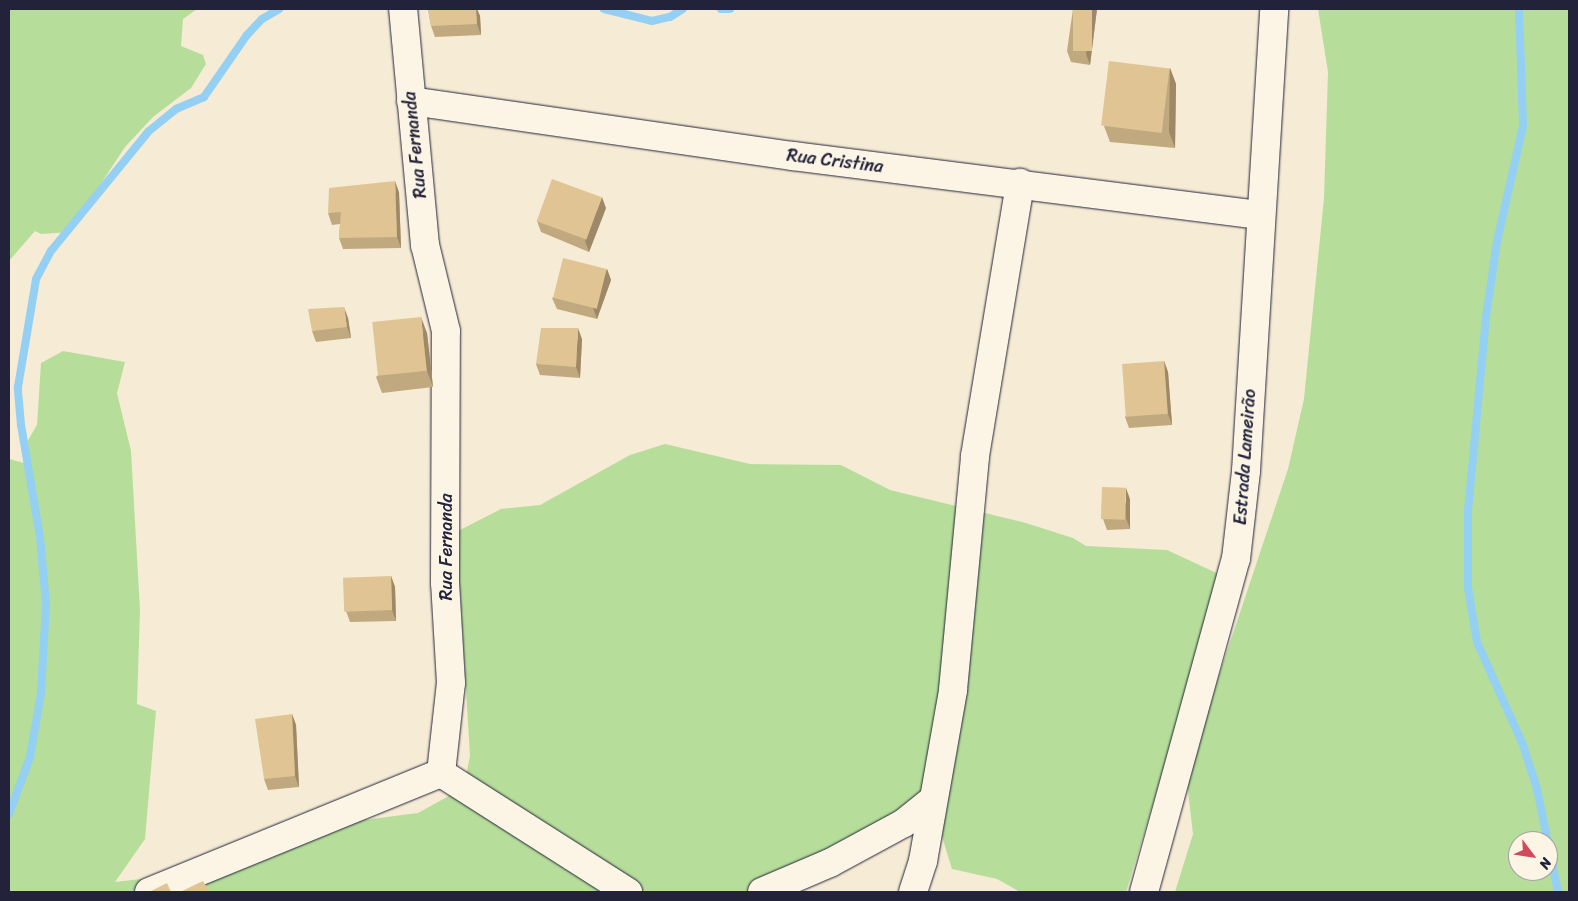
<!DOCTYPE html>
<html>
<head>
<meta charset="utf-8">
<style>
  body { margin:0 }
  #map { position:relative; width:1578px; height:901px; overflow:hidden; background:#f6ebd5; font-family:Sriracha,sans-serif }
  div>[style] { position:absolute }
  .green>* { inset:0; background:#b6de9a }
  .stream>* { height:8px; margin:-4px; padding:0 4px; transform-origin:4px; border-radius:4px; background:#94cff4 }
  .roads { filter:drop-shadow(0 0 1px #22223b) drop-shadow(0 0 1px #22223b) }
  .minor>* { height:28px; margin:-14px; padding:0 14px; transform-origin:14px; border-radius:14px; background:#fcf5e5 }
  .tertiary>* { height:28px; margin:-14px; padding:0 14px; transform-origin:14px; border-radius:14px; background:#fcf5e5 }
  .wall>* { inset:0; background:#c1a97f }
  .shaded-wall>* { inset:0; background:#9d8968 }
  .building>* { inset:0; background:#e0c494; transform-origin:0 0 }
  span { translate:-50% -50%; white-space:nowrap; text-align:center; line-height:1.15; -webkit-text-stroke:4px #fcf5e5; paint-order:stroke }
  .street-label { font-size:18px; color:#22223b }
  .frame { position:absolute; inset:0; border:10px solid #22223b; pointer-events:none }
  .north { position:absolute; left:1508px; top:831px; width:50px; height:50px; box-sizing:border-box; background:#fcf5e5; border:1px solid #a5a1a1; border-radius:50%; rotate:121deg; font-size:14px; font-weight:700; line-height:20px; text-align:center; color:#22223b }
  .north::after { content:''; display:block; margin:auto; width:18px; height:22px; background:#d1495b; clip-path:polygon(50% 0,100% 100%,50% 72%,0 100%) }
</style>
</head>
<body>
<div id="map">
  <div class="green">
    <i style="clip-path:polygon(9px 9px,197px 9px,183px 19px,181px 46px,203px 55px,206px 64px,191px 88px,153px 117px,125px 147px,69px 232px,41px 234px,35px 231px,9px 261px)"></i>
    <i style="clip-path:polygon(evenodd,1318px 9px,1569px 9px,1569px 892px,1175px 892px,1193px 834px,1186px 774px,1288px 469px,1304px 399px,1324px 198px,1328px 72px,1318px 9px,1518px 841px,1548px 841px,1548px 871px,1518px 871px,1518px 841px)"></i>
    <i style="clip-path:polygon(63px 351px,125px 362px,117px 393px,131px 451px,140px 610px,137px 704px,156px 711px,145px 839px,115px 882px,174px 875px,356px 821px,418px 813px,447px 797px,465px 781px,470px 756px,460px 590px,445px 562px,447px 545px,460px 530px,501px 509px,540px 505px,630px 455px,665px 444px,750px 464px,841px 465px,890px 490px,1026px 523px,1073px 538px,1086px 546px,1167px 550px,1223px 576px,1126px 892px,1020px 892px,997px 879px,952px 869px,935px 814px,779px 892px,9px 892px,9px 459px,24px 463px,26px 444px,37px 425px,41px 363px)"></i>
  </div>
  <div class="stream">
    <i style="left:604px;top:9px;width:49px;rotate:14deg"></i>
    <i style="left:652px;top:21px;width:18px;rotate:-13deg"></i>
    <i style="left:670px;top:17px;width:15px;rotate:-32deg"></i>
    <i style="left:721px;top:9px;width:9px"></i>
    <i style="left:1519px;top:9px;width:117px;rotate:88deg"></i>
    <i style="left:1523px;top:126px;width:118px;rotate:102.7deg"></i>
    <i style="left:1497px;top:241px;width:77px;rotate:98.2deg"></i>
    <i style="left:1486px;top:317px;width:195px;rotate:95.3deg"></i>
    <i style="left:1468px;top:511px;width:77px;rotate:90deg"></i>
    <i style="left:1468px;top:588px;width:55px;rotate:80.5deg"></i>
    <i style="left:1477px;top:642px;width:113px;rotate:65.9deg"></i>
    <i style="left:1523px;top:745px;width:46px;rotate:72.3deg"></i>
    <i style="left:1537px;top:789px;width:105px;rotate:78.5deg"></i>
    <i style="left:9px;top:814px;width:61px;rotate:-69.8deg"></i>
    <i style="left:30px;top:757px;width:65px;rotate:-80.2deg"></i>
    <i style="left:41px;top:693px;width:89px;rotate:-86.8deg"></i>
    <i style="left:46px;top:604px;width:67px;rotate:-95.1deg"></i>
    <i style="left:40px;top:537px;width:114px;rotate:-99.6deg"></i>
    <i style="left:21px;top:425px;width:38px;rotate:-95deg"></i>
    <i style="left:18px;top:387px;width:109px;rotate:-80.5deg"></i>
    <i style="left:36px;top:279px;width:32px;rotate:-62deg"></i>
    <i style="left:51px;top:251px;width:155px;rotate:-50.8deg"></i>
    <i style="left:149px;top:131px;width:35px;rotate:-39deg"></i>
    <i style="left:176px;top:109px;width:30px;rotate:-23deg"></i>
    <i style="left:204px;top:97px;width:75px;rotate:-55.3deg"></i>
    <i style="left:247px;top:35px;width:22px;rotate:-47deg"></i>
    <i style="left:262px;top:19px;width:20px;rotate:-30deg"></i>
  </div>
  <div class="roads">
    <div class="minor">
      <i style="left:411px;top:101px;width:386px;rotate:8.2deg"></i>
      <i style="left:793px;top:156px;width:471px;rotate:7.2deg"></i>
      <i style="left:441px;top:773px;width:222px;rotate:32.5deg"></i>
      <i style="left:149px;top:892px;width:315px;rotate:-22.2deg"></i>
      <i style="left:441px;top:773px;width:91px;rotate:-83.7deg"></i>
      <i style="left:451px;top:683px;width:100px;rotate:-93.4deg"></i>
      <i style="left:445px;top:583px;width:252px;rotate:-89.8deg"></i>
      <i style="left:446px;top:331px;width:89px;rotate:-103.7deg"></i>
      <i style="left:425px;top:245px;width:237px;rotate:-95.3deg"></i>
      <i style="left:762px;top:892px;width:74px;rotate:-23.1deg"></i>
      <i style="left:830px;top:863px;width:84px;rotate:-28.4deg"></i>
      <i style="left:904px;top:823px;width:36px;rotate:-39deg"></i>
      <i style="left:913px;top:892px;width:33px;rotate:-72deg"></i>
      <i style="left:923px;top:861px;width:174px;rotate:-80deg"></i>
      <i style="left:953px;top:690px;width:235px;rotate:-84.6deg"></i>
      <i style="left:975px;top:456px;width:277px;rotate:-80.6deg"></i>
    </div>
    <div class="tertiary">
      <i style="left:1144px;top:892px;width:345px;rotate:-74.6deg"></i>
      <i style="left:1236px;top:559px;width:89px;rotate:-83.5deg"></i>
      <i style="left:1246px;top:471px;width:463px;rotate:-86.5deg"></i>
    </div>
  </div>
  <div class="wall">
    <i style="clip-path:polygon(428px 9px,477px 9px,480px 16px,481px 35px,435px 37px,431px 26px)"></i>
    <i style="clip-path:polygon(1073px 9px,1097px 9px,1090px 65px,1071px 62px,1067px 51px)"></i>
    <i style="clip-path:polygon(1170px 68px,1176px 84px,1175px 148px,1110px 142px,1104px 126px)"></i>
    <i style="clip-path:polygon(399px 192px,401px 248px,343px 249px,339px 238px,340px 224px,332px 225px,328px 213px)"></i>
    <i style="clip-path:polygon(606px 208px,589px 252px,541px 232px,537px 221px)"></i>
    <i style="clip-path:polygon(607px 269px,611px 280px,597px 319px,557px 309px,552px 298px)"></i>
    <i style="clip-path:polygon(348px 318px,351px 338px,316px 342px,312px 331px)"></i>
    <i style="clip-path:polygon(427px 333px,433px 387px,382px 393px,376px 377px)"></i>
    <i style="clip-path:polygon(582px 339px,580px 378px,540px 375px,536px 364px)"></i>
    <i style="clip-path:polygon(1164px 361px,1168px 372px,1172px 425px,1129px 428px,1125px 417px)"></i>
    <i style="clip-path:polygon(1130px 499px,1130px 529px,1107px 530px,1103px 519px)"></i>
    <i style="clip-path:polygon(391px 576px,395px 587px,396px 621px,350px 622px,346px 611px)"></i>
    <i style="clip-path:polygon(292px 714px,296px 725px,299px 787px,268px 790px,264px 779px)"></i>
  </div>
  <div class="shaded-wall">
    <i style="clip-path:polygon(476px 9px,477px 9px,480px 16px,481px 35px,477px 24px)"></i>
    <i style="clip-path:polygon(1092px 9px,1097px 9px,1090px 65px,1086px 54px)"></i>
    <i style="clip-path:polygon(1170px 68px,1176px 84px,1175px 148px,1169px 132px)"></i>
    <i style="clip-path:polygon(395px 181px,399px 192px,401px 248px,397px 237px)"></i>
    <i style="clip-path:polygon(602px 197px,606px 208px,589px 252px,585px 241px)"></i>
    <i style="clip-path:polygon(607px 269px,611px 280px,597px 319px,593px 308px)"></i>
    <i style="clip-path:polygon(344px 307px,348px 318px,351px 338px,347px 327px)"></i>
    <i style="clip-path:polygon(421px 317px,427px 333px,433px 387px,427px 371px)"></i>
    <i style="clip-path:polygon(578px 328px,582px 339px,580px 378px,576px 367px)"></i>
    <i style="clip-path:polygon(1164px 361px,1168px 372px,1172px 425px,1168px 414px)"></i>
    <i style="clip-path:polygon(1126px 488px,1130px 499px,1130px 529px,1126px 518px)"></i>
    <i style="clip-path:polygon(391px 576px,395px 587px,396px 621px,392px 610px)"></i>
    <i style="clip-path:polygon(292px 714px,296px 725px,299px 787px,295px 776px)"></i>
  </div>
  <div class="building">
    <i style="clip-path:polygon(428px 9px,476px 9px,477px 24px,431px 26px)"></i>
    <i style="left:1073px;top:9px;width:19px;height:42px"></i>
    <i style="left:1109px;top:61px;width:61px;height:65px;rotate:7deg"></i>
    <i style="left:552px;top:179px;width:53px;height:45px;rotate:20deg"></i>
    <i style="clip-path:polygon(395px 181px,397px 237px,339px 238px,341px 212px,328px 213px,329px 188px)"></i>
    <i style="left:563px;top:258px;width:45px;height:41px;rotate:14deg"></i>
    <i style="clip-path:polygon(344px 307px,347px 327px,312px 331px,308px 309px)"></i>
    <i style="left:421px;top:317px;width:54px;height:49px;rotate:84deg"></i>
    <i style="clip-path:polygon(541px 328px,578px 328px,576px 367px,536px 364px)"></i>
    <i style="left:1164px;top:361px;width:53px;height:42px;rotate:86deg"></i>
    <i style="left:1102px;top:487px;width:24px;height:32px;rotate:2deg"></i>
    <i style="left:391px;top:576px;width:34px;height:48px;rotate:88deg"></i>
    <i style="clip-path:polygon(292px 714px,295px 776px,264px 779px,255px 719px)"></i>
    <i style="clip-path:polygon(203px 881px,210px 892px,180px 892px)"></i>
    <i style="clip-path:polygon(167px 883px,171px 892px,149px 892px)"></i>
  </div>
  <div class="street-label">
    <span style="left:415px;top:145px;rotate:-96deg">Rua Fernanda</span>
    <span style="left:835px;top:161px;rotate:7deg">Rua Cristina</span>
    <span style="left:1245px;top:457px;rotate:-86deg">Estrada Lameirão</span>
    <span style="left:446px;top:547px;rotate:-90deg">Rua Fernanda</span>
  </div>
  <div class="frame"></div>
  <div class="north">N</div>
</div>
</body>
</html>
